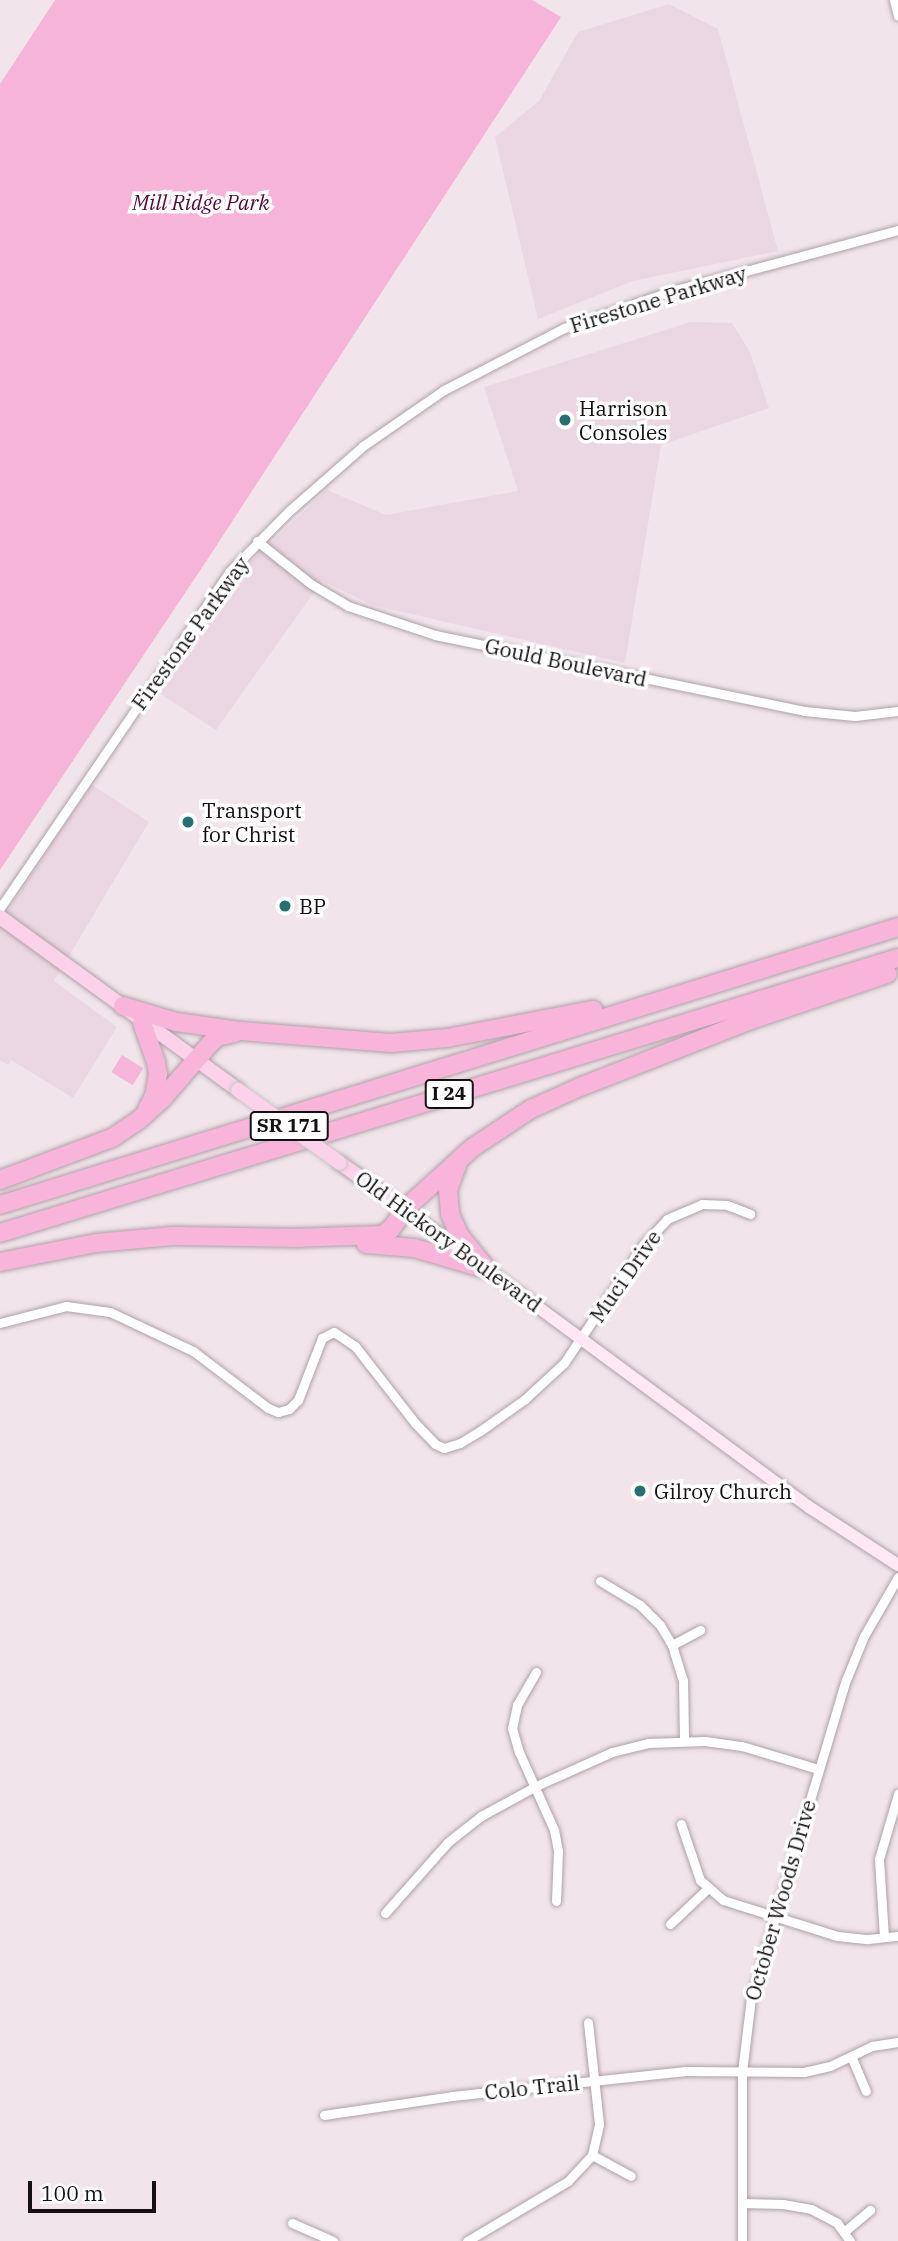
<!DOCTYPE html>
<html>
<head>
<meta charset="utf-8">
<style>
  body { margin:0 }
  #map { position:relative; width:898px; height:2241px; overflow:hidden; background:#f1e5eb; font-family:"IBM Plex Serif",serif }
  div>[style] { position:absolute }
  .built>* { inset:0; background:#ebd7e1 }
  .green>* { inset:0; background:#f6b4d8; transform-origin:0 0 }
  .roads { filter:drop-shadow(0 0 2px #aea2a8) drop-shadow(0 0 2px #aea2a8) }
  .minor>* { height:9px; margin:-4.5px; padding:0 4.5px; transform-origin:4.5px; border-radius:4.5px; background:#fff }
  .secondary>* { height:12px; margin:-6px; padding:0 6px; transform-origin:6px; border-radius:6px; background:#fde8f4 }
  .primary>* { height:14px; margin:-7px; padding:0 7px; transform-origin:7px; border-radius:7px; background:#fbd2e9 }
  .motorway>* { height:18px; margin:-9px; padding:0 9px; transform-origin:9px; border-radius:9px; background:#f9b4da }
  .bridges { filter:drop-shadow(0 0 2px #c7c6c6) drop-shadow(0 0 2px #c7c6c6) }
  .primary-bridge>* { height:14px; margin:-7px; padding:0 7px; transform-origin:7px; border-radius:7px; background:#fbd2e9 }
  .dots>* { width:19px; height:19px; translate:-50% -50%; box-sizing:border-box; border:4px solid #fff; border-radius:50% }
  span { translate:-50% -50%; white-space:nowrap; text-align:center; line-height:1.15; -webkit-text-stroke:7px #fff; paint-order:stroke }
  .shield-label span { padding:2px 5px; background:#fff; border:2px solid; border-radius:5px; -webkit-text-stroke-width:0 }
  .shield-label { font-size:19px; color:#151113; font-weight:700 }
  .park-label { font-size:21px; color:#550c3d; font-style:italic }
  .street-label { font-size:21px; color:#151113 }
  .poi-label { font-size:21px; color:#151113 }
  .left { translate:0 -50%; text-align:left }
  .scale { position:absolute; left:28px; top:2181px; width:128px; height:32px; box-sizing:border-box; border:4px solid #151113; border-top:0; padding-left:9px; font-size:21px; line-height:24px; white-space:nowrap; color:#151113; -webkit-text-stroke:5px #fff; paint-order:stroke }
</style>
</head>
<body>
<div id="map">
  <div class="built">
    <i style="clip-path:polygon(669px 4px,718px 29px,778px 251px,633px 281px,538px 319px,495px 137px,539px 101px,578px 32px)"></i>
    <i style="clip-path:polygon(691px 322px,732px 323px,750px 352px,769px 408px,661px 445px,625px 663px,372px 605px,322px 581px,216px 730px,159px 693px,247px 565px,327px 490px,386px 515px,518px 491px,484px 387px)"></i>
    <i style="clip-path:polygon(91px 784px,149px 822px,54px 981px,117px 1027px,73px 1098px,11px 1060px,8px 1065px,0 1060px,0 923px)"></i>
  </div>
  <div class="green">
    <i style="clip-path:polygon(55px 0,532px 0,561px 17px,209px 557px,0 870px,0 84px)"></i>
    <i style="left:122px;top:1055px;width:25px;height:20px;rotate:32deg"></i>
  </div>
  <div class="roads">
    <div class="minor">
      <i style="left:894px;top:0;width:16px;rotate:76deg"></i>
      <i style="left:257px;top:541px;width:69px;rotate:38.5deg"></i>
      <i style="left:311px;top:584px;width:43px;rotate:30.7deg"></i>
      <i style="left:348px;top:606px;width:92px;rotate:18.4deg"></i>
      <i style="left:435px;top:635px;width:377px;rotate:11.6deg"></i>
      <i style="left:804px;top:711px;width:51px;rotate:5.6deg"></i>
      <i style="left:855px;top:716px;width:43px;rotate:-6.6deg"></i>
      <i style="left:0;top:908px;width:407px;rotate:-55.7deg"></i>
      <i style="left:229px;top:572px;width:86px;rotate:-45.5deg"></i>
      <i style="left:289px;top:511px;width:98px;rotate:-41.3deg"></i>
      <i style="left:363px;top:446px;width:98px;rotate:-34.7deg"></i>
      <i style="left:444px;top:390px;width:135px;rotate:-27.3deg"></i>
      <i style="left:564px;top:328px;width:114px;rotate:-18.9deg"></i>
      <i style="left:672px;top:291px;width:234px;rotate:-15.1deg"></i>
      <i style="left:0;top:1323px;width:68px;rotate:-14.4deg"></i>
      <i style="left:66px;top:1306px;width:44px;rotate:7.8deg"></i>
      <i style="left:110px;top:1312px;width:92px;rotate:25.2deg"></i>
      <i style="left:193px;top:1351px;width:94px;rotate:37.2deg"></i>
      <i style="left:268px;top:1408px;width:11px;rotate:22deg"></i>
      <i style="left:278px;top:1412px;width:11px;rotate:-15deg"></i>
      <i style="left:289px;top:1409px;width:13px;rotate:-45deg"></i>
      <i style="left:298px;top:1400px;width:66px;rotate:-68.8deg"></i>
      <i style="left:322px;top:1338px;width:13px;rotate:-27deg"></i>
      <i style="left:334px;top:1332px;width:25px;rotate:34deg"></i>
      <i style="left:355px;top:1346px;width:98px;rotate:52.1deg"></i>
      <i style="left:415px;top:1423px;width:29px;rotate:46deg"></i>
      <i style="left:435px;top:1444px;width:10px;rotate:24deg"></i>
      <i style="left:444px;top:1448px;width:17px;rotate:-17deg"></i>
      <i style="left:460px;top:1443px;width:23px;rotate:-31deg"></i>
      <i style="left:480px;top:1431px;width:55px;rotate:-35.4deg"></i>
      <i style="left:525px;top:1399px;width:53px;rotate:-42.7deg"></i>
      <i style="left:564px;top:1363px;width:143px;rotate:-56.1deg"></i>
      <i style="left:644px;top:1244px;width:34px;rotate:-47deg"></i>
      <i style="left:667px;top:1219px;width:38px;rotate:-23deg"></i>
      <i style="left:702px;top:1204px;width:25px;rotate:2deg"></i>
      <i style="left:727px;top:1205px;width:25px;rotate:21deg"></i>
      <i style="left:600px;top:1581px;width:47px;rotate:31deg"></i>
      <i style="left:640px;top:1605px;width:28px;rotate:45deg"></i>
      <i style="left:660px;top:1625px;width:23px;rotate:59deg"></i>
      <i style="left:672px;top:1645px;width:37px;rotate:73deg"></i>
      <i style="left:683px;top:1680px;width:60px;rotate:89deg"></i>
      <i style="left:672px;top:1645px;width:32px;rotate:-28deg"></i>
      <i style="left:536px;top:1672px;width:38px;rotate:120deg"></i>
      <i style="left:517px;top:1705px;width:24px;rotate:102deg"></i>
      <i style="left:512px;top:1728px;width:25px;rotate:74deg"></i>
      <i style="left:519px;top:1752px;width:85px;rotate:65.8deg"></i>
      <i style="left:554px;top:1830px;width:21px;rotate:79deg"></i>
      <i style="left:558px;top:1851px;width:50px;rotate:92.3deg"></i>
      <i style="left:681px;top:1824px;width:59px;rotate:71.3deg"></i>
      <i style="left:700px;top:1880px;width:30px;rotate:41deg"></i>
      <i style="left:723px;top:1900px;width:120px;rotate:17.5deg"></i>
      <i style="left:837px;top:1936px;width:31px;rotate:6deg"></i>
      <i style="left:868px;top:1939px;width:30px;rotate:-6deg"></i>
      <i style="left:385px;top:1913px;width:95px;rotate:-48.4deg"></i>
      <i style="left:448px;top:1842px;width:42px;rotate:-38.2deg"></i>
      <i style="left:481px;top:1816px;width:63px;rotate:-28.6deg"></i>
      <i style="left:536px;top:1786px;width:83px;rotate:-24.1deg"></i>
      <i style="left:612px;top:1752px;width:37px;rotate:-14deg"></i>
      <i style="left:648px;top:1743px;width:57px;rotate:-2deg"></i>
      <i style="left:705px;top:1741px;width:37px;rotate:8deg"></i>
      <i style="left:742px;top:1746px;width:79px;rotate:16.8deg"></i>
      <i style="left:670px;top:1924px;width:51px;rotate:-43.4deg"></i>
      <i style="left:884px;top:1937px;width:78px;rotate:-93.7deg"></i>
      <i style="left:879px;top:1859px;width:68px;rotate:-73.7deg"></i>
      <i style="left:851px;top:2056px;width:38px;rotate:67deg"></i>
      <i style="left:324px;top:2115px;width:129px;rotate:-8.4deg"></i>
      <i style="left:452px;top:2096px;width:235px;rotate:-6.1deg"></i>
      <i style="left:686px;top:2071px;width:118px;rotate:0.5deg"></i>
      <i style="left:804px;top:2072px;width:27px;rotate:-13deg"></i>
      <i style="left:830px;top:2066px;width:47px;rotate:-25.5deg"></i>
      <i style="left:872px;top:2046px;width:26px;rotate:-9deg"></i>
      <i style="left:592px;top:2155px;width:44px;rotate:28.3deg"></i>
      <i style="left:742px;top:2203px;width:41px;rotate:1.4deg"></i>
      <i style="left:783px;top:2204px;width:28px;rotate:10deg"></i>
      <i style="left:811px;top:2209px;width:30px;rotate:28deg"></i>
      <i style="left:837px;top:2223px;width:22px;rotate:54deg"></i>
      <i style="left:292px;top:2223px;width:45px;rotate:23.7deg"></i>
      <i style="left:845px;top:2231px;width:33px;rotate:-40deg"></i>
      <i style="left:467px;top:2241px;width:117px;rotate:-30.7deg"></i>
      <i style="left:568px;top:2181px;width:35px;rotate:-47deg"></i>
      <i style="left:592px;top:2155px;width:32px;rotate:-77deg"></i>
      <i style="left:599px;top:2124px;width:102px;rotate:-96.2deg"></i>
      <i style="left:742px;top:2241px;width:169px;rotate:-90deg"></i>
      <i style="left:742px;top:2072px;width:75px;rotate:-83.1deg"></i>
      <i style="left:751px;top:1998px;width:332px;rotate:-73.4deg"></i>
      <i style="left:846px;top:1680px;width:48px;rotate:-67.8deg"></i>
      <i style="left:864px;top:1636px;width:68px;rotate:-60deg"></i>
    </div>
    <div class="secondary">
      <i style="left:405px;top:1209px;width:502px;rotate:36.41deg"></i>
      <i style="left:809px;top:1507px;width:106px;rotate:33.1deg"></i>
    </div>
    <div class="primary">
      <i style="left:0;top:917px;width:294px;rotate:36deg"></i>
      <i style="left:340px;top:1163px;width:80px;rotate:35.3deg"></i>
    </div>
    <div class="motorway">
      <i style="left:123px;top:1006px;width:55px;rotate:16.8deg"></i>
      <i style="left:176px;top:1022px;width:66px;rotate:7.9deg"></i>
      <i style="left:241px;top:1031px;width:150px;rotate:4.6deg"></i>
      <i style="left:391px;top:1043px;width:56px;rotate:-5.1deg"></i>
      <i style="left:447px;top:1038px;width:149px;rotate:-10.9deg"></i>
      <i style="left:142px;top:1023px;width:41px;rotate:70.3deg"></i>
      <i style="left:156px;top:1062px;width:12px;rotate:81deg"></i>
      <i style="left:158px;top:1074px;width:22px;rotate:100deg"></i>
      <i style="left:154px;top:1096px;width:15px;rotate:118deg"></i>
      <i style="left:458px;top:1163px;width:29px;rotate:110deg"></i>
      <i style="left:448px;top:1190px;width:24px;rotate:85deg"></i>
      <i style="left:450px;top:1214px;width:24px;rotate:66deg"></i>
      <i style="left:460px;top:1236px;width:41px;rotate:50.9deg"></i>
      <i style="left:0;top:1180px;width:120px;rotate:-20.6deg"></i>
      <i style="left:112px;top:1138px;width:34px;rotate:-34deg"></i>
      <i style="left:140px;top:1119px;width:31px;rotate:-42deg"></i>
      <i style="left:163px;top:1098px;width:72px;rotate:-49deg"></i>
      <i style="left:210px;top:1044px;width:10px;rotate:-45deg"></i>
      <i style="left:217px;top:1037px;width:18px;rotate:-13deg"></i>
      <i style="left:0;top:1205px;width:940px;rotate:-17.2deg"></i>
      <i style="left:0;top:1233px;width:939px;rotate:-17.03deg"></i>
      <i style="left:291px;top:1238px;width:91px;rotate:-1.9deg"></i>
      <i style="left:382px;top:1235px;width:11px;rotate:-34deg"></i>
      <i style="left:391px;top:1229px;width:24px;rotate:-55deg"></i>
      <i style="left:405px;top:1209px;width:91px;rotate:-42.3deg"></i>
      <i style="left:472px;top:1148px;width:71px;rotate:-33.5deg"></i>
      <i style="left:531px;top:1109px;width:54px;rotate:-24.2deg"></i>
      <i style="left:580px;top:1087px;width:184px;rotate:-21.4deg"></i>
      <i style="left:751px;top:1020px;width:144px;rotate:-18.7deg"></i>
      <i style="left:366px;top:1244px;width:48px;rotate:4.8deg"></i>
      <i style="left:414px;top:1248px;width:78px;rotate:16.3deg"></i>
      <i style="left:0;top:1262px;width:98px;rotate:-11.2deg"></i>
      <i style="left:96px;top:1243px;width:77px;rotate:-5.2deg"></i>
      <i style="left:173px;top:1236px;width:127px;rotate:0.9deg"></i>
    </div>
  </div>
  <div class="bridges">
    <div class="primary-bridge">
      <i style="left:238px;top:1090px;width:125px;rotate:35.6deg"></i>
    </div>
  </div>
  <div class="dots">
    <i style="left:565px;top:420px;background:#246f6f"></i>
    <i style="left:188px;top:822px;background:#246f6f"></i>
    <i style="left:285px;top:906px;background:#246f6f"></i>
    <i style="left:640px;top:1491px;background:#246f6f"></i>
  </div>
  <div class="shield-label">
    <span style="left:449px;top:1094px">I 24</span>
    <span style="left:289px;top:1126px">SR 171</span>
  </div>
  <div class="park-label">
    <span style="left:201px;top:202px">Mill Ridge Park</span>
  </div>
  <div class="street-label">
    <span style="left:658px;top:299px;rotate:-17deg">Firestone Parkway</span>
    <span style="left:190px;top:633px;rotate:-54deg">Firestone Parkway</span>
    <span style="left:566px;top:662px;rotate:12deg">Gould Boulevard</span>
    <span style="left:449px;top:1241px;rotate:36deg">Old Hickory Boulevard</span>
    <span style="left:625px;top:1276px;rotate:-55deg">Muci Drive</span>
    <span style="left:780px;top:1900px;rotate:-74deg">October Woods Drive</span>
    <span style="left:532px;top:2087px;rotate:-6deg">Colo Trail</span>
  </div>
  <div class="poi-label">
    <span class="left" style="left:579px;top:420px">Harrison<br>Consoles</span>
    <span class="left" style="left:202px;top:822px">Transport<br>for Christ</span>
    <span class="left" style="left:299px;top:906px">BP</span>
    <span class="left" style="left:654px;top:1491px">Gilroy Church</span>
  </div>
  <div class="scale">100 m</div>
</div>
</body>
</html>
